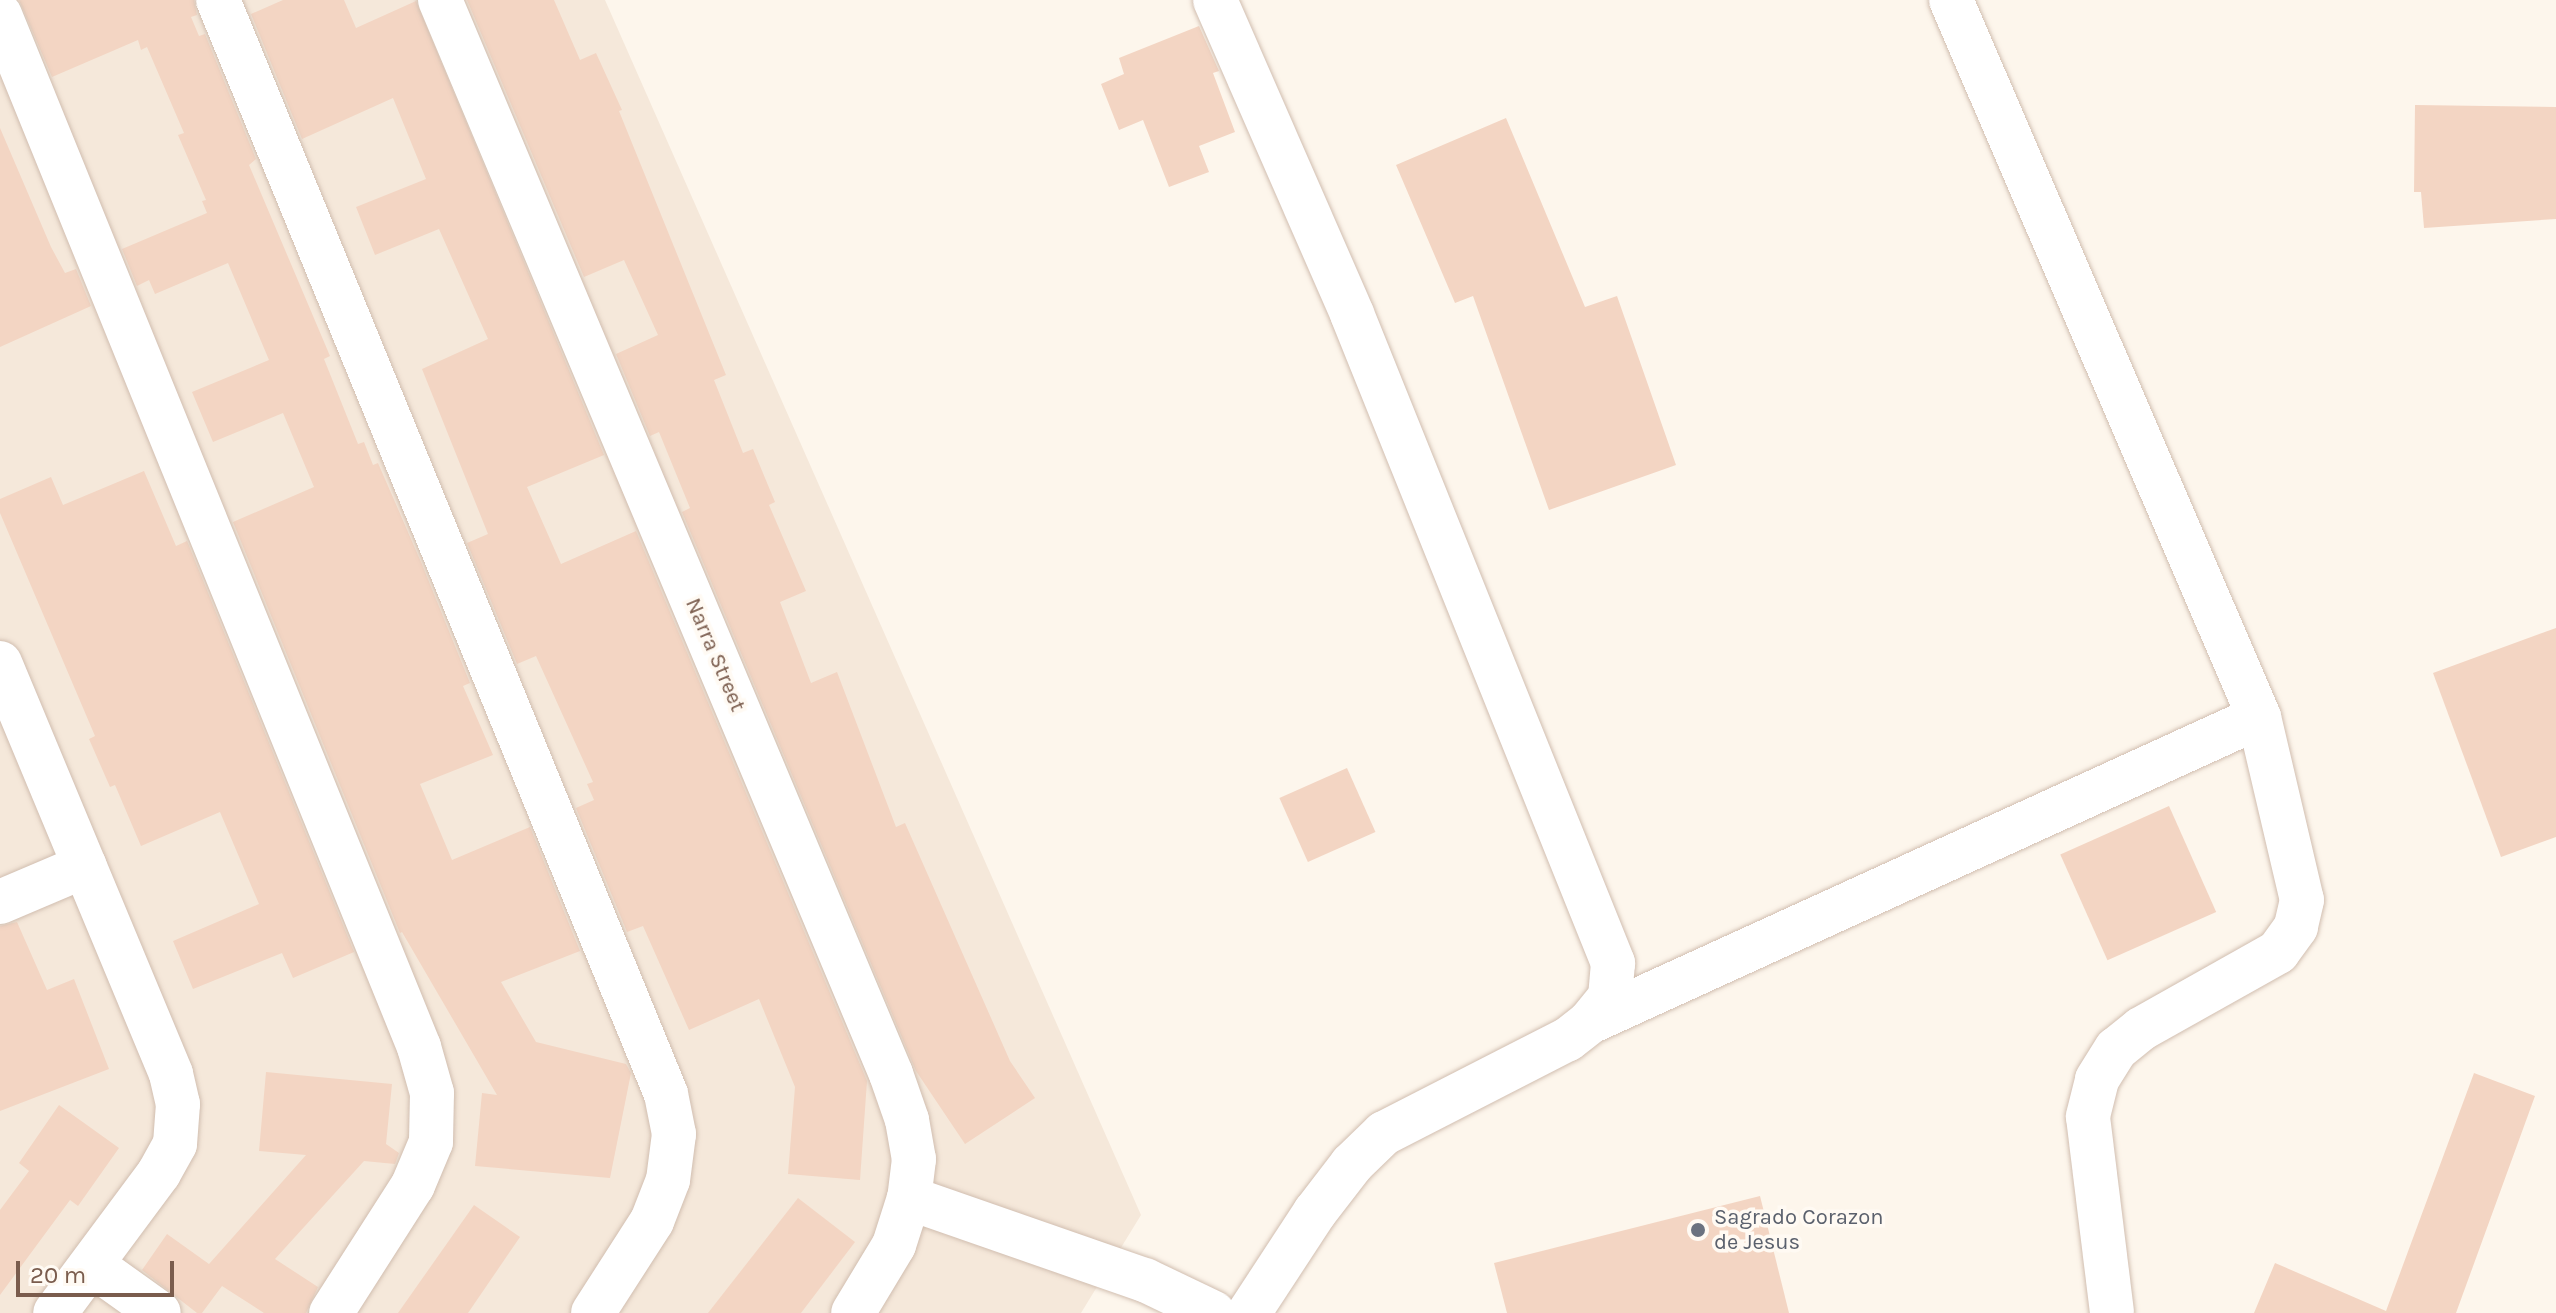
<!DOCTYPE html>
<html>
<head>
<meta charset="utf-8">
<style>
  body { margin:0 }
  #map { position:relative; width:2556px; height:1313px; overflow:hidden; background:#fdf6ec; font-family:Karla,sans-serif }
  div>[style] { position:absolute }
  .residential>* { inset:0; background:#f5e8da }
  .building>* { inset:0; background:#f3d5c3; transform-origin:0 0 }
  .roads { filter:drop-shadow(0 0 2px #d1beb0) drop-shadow(0 0 2px #d1beb0) }
  .minor>* { height:44px; margin:-22px; padding:0 22px; transform-origin:22px; border-radius:22px; background:#fff }
  .dots>* { width:22px; height:22px; translate:-50% -50%; box-sizing:border-box; border:4px solid #fffaf3; border-radius:50% }
  span { translate:-50% -50%; white-space:nowrap; text-align:center; line-height:1.15; -webkit-text-stroke:7px #fffaf3; paint-order:stroke }
  .street-label { font-size:22px; color:#7a5c4d }
  .worship-label { font-size:22px; color:#5b616d }
  .left { translate:0 -50%; text-align:left }
  .scale { position:absolute; left:16px; top:1261px; width:158px; height:36px; box-sizing:border-box; border:4px solid #7a5c4d; border-top:0; padding-left:10px; font-size:24px; line-height:28px; white-space:nowrap; color:#7a5c4d; -webkit-text-stroke:6px #fffaf3; paint-order:stroke }
</style>
</head>
<body>
<div id="map">
  <div class="residential">
    <i style="clip-path:polygon(0 0,605px 0,1141px 1215px,1081px 1313px,0 1313px)"></i>
  </div>
  <div class="building">
    <i style="clip-path:polygon(19px 0,194px 0,197px 15px,191px 17px,199px 36px,205px 34px,256px 159px,249px 165px,330px 356px,324px 359px,358px 444px,364px 442px,373px 465px,378px 463px,421px 562px,470px 683px,463px 686px,493px 755px,420px 784px,452px 860px,530px 827px,580px 951px,501px 982px,536px 1042px,626px 1064px,631px 1073px,610px 1178px,475px 1166px,482px 1093px,497px 1095px,402px 932px,400px 933px,233px 522px,314px 487px,283px 413px,213px 442px,192px 392px,269px 360px,228px 263px,155px 294px,149px 280px,137px 286px,122px 249px,207px 213px,202px 201px,206px 200px,178px 135px,184px 133px,147px 47px,141px 50px,138px 40px,52px 77px)"></i>
    <i style="clip-path:polygon(283px 0,344px 0,356px 28px,416px 1px,604px 455px,527px 487px,561px 564px,636px 531px,867px 1081px,860px 1180px,788px 1174px,795px 1087px,759px 999px,689px 1030px,643px 926px,627px 932px,576px 808px,594px 800px,587px 784px,593px 782px,536px 656px,517px 664px,467px 543px,488px 534px,422px 369px,488px 339px,439px 229px,375px 255px,356px 207px,426px 179px,393px 98px,302px 139px,251px 14px)"></i>
    <i style="clip-path:polygon(467px 0,554px 0,580px 60px,596px 53px,622px 110px,619px 111px,726px 375px,714px 380px,743px 453px,753px 449px,775px 502px,769px 505px,806px 591px,780px 602px,811px 683px,837px 672px,896px 827px,905px 823px,1010px 1061px,1035px 1098px,965px 1144px,916px 1071px,682px 512px,690px 508px,659px 432px,650px 436px,616px 354px,658px 335px,624px 260px,584px 277px)"></i>
    <i style="clip-path:polygon(1199px 26px,1219px 71px,1213px 73px,1235px 132px,1199px 146px,1209px 172px,1169px 187px,1143px 120px,1119px 130px,1101px 84px,1124px 74px,1119px 58px)"></i>
    <i style="clip-path:polygon(2415px 105px,2556px 107px,2556px 219px,2424px 228px,2421px 192px,2414px 192px)"></i>
    <i style="clip-path:polygon(1506px 118px,1585px 307px,1617px 296px,1676px 465px,1549px 510px,1473px 296px,1455px 303px,1396px 165px)"></i>
    <i style="clip-path:polygon(0 128px,51px 247px,65px 273px,76px 269px,91px 306px,0 347px)"></i>
    <i style="clip-path:polygon(144px 471px,176px 546px,187px 541px,354px 952px,293px 978px,282px 953px,193px 989px,173px 941px,259px 904px,220px 812px,141px 846px,115px 785px,110px 787px,89px 739px,95px 736px,0 513px,0 499px,51px 477px,63px 505px)"></i>
    <i style="clip-path:polygon(2556px 628px,2556px 837px,2501px 857px,2433px 673px)"></i>
    <i style="left:1347px;top:768px;width:70px;height:74px;rotate:66deg"></i>
    <i style="left:2169px;top:806px;width:116px;height:119px;rotate:66deg"></i>
    <i style="clip-path:polygon(17px 922px,47px 990px,74px 979px,109px 1069px,0 1111px,0 926px)"></i>
    <i style="clip-path:polygon(266px 1072px,392px 1084px,386px 1144px,399px 1153px,395px 1164px,364px 1161px,275px 1259px,318px 1287px,306px 1313px,264px 1313px,222px 1286px,202px 1313px,197px 1313px,142px 1270px,167px 1234px,209px 1264px,306px 1155px,259px 1151px)"></i>
    <i style="clip-path:polygon(2474px 1073px,2535px 1096px,2456px 1313px,2254px 1313px,2275px 1263px,2386px 1311px)"></i>
    <i style="clip-path:polygon(59px 1105px,119px 1148px,78px 1206px,70px 1200px,0 1295px,0 1210px,29px 1171px,19px 1163px)"></i>
    <i style="clip-path:polygon(1760px 1196px,1789px 1313px,1507px 1313px,1494px 1263px)"></i>
    <i style="clip-path:polygon(798px 1198px,855px 1242px,801px 1313px,708px 1313px)"></i>
    <i style="clip-path:polygon(474px 1205px,520px 1237px,468px 1313px,398px 1313px)"></i>
  </div>
  <div class="roads">
    <div class="minor">
      <i style="left:218px;top:0;width:1182px;rotate:67.73deg"></i>
      <i style="left:666px;top:1094px;width:41px;rotate:78.7deg"></i>
      <i style="left:674px;top:1134px;width:46px;rotate:97.4deg"></i>
      <i style="left:668px;top:1180px;width:44px;rotate:111.3deg"></i>
      <i style="left:652px;top:1221px;width:109px;rotate:122.7deg"></i>
      <i style="left:440px;top:0;width:1165px;rotate:67.22deg"></i>
      <i style="left:891px;top:1074px;width:49px;rotate:70.8deg"></i>
      <i style="left:907px;top:1120px;width:40px;rotate:80deg"></i>
      <i style="left:914px;top:1159px;width:39px;rotate:97deg"></i>
      <i style="left:909px;top:1198px;width:49px;rotate:107.7deg"></i>
      <i style="left:894px;top:1245px;width:79px;rotate:121.1deg"></i>
      <i style="left:1215px;top:0;width:343px;rotate:66.4deg"></i>
      <i style="left:1352px;top:314px;width:700px;rotate:68.09deg"></i>
      <i style="left:1613px;top:963px;width:34px;rotate:95deg"></i>
      <i style="left:1610px;top:997px;width:32px;rotate:129deg"></i>
      <i style="left:1590px;top:1022px;width:28px;rotate:142deg"></i>
      <i style="left:1568px;top:1039px;width:207px;rotate:152.9deg"></i>
      <i style="left:1384px;top:1133px;width:45px;rotate:135.9deg"></i>
      <i style="left:1352px;top:1164px;width:61px;rotate:127.6deg"></i>
      <i style="left:1315px;top:1212px;width:121px;rotate:123.2deg"></i>
      <i style="left:1951px;top:0;width:780px;rotate:66.75deg"></i>
      <i style="left:2259px;top:717px;width:188px;rotate:76.8deg"></i>
      <i style="left:2302px;top:900px;width:28px;rotate:103deg"></i>
      <i style="left:2296px;top:927px;width:31px;rotate:126deg"></i>
      <i style="left:2278px;top:952px;width:157px;rotate:150.7deg"></i>
      <i style="left:2141px;top:1029px;width:32px;rotate:141deg"></i>
      <i style="left:2116px;top:1049px;width:36px;rotate:122deg"></i>
      <i style="left:2097px;top:1080px;width:38px;rotate:104deg"></i>
      <i style="left:2088px;top:1117px;width:197px;rotate:83deg"></i>
      <i style="left:0;top:15px;width:1114px;rotate:67.9deg"></i>
      <i style="left:419px;top:1047px;width:48px;rotate:74.2deg"></i>
      <i style="left:432px;top:1093px;width:49px;rotate:91.2deg"></i>
      <i style="left:431px;top:1142px;width:47px;rotate:112.7deg"></i>
      <i style="left:413px;top:1185px;width:152px;rotate:122.6deg"></i>
      <i style="left:0;top:663px;width:445px;rotate:67.4deg"></i>
      <i style="left:171px;top:1074px;width:31px;rotate:77deg"></i>
      <i style="left:178px;top:1104px;width:40px;rotate:94.3deg"></i>
      <i style="left:175px;top:1144px;width:33px;rotate:119deg"></i>
      <i style="left:159px;top:1173px;width:174px;rotate:126.6deg"></i>
      <i style="left:0;top:902px;width:92px;rotate:-23deg"></i>
      <i style="left:1590px;top:1022px;width:735px;rotate:-24.51deg"></i>
      <i style="left:909px;top:1198px;width:250px;rotate:19.2deg"></i>
      <i style="left:1145px;top:1280px;width:76px;rotate:25.6deg"></i>
      <i style="left:92px;top:1265px;width:82px;rotate:35.6deg"></i>
    </div>
  </div>
  <div class="dots">
    <i style="left:1698px;top:1230px;background:#6b7280"></i>
  </div>
  <div class="street-label">
    <span style="left:715px;top:655px;rotate:67deg">Narra Street</span>
  </div>
  <div class="worship-label">
    <span class="left" style="left:1714px;top:1230px">Sagrado Corazon<br>de Jesus</span>
  </div>
  <div class="scale">20 m</div>
</div>
</body>
</html>
